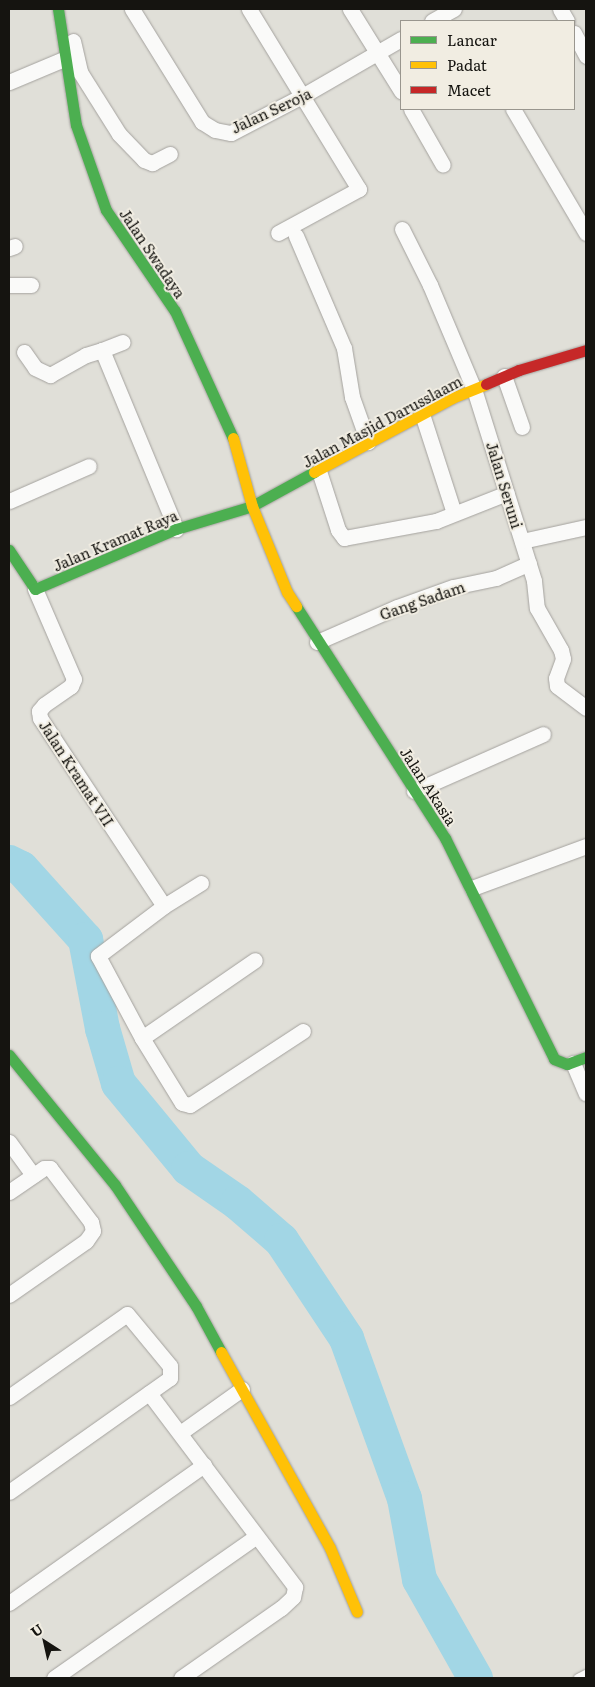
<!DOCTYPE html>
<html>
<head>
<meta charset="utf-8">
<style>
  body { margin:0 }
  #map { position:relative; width:595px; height:1687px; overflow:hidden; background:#e0dfd8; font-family:Literata,serif }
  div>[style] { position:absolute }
  .river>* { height:35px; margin:-17.5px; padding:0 17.5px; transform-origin:17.5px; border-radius:17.5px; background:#a2d6e5 }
  .roads { filter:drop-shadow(0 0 1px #a4a29e) drop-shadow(0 0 1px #a4a29e) }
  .lane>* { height:8px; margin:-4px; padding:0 4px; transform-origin:4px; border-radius:4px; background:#fafaf9 }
  .street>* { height:15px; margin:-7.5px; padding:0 7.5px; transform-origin:7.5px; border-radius:7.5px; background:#fafaf9 }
  .fast>* { height:11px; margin:-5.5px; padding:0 5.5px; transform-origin:5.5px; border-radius:5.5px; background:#4caf50 }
  .slow>* { height:11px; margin:-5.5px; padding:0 5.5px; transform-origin:5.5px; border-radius:5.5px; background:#ffc107 }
  .jam>* { height:11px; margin:-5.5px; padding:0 5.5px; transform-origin:5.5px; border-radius:5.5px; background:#c62828 }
  span { translate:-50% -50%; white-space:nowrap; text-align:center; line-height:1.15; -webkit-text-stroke:4px #f1ede2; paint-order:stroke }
  .street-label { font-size:15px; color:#151410 }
  .frame { position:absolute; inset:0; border:10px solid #151410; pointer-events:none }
  .legend { position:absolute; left:400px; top:20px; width:175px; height:90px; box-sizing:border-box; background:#f1ede2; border:1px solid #99968e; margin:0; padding:6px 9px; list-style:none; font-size:15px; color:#151410 }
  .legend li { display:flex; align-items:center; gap:10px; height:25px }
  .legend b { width:25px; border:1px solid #99968e }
  .north { position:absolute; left:20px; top:1617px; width:50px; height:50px; -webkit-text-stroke:4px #f1ede2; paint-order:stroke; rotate:325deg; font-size:14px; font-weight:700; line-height:20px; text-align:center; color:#151410 }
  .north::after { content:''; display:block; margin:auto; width:18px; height:22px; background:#151410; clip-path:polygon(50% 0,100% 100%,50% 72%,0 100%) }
</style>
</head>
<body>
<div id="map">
  <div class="river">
    <i style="left:9px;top:862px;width:13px;rotate:27deg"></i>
    <i style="left:21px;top:868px;width:96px;rotate:48deg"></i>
    <i style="left:85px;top:939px;width:91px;rotate:79.2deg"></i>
    <i style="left:102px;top:1028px;width:57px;rotate:73.8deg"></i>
    <i style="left:118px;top:1083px;width:110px;rotate:50.5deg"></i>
    <i style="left:188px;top:1168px;width:60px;rotate:34.8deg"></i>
    <i style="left:237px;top:1202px;width:58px;rotate:40.8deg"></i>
    <i style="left:281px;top:1240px;width:118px;rotate:56.4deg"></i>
    <i style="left:346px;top:1338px;width:170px;rotate:70.1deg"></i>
    <i style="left:404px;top:1498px;width:82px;rotate:79.5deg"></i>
    <i style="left:419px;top:1579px;width:114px;rotate:60.5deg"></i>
  </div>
  <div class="roads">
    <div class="lane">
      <i style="left:578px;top:1678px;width:9px;rotate:-27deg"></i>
    </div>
    <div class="street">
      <i style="left:132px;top:9px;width:133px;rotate:58.2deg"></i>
      <i style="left:202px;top:122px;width:15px;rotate:32deg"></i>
      <i style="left:215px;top:130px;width:16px;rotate:11deg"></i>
      <i style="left:231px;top:133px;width:82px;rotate:-27.5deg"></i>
      <i style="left:304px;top:95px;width:112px;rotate:-30deg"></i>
      <i style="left:249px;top:9px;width:211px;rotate:58.6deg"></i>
      <i style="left:359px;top:189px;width:92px;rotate:151.5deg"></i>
      <i style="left:350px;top:9px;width:97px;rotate:58.1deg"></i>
      <i style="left:560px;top:9px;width:14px;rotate:60deg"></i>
      <i style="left:432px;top:21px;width:25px;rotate:-29deg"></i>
      <i style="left:574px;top:33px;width:26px;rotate:62deg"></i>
      <i style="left:73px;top:41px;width:32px;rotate:77deg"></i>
      <i style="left:80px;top:72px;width:73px;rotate:57.8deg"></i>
      <i style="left:119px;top:134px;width:36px;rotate:46deg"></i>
      <i style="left:144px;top:160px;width:9px;rotate:21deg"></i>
      <i style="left:152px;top:163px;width:20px;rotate:-27deg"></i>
      <i style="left:9px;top:82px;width:62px;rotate:-22.8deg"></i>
      <i style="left:411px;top:109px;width:64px;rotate:60.3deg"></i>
      <i style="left:513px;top:109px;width:144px;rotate:59.5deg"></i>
      <i style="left:402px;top:229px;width:63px;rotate:63.4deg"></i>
      <i style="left:430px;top:285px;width:113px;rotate:67.1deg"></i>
      <i style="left:474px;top:389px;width:201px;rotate:72.6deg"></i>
      <i style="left:534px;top:581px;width:27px;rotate:84deg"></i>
      <i style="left:537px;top:608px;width:48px;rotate:60.3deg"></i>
      <i style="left:561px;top:650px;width:9px;rotate:77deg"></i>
      <i style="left:563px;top:659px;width:20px;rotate:110deg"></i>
      <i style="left:556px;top:678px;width:8px;rotate:83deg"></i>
      <i style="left:557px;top:686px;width:36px;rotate:37deg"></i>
      <i style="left:296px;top:236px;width:122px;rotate:66.8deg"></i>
      <i style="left:344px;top:348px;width:50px;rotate:80.7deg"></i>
      <i style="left:352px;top:397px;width:48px;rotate:70.4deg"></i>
      <i style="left:9px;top:248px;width:6px;rotate:-18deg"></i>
      <i style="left:9px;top:285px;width:22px"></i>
      <i style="left:102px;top:350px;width:22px;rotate:-21deg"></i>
      <i style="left:24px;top:352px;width:19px;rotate:55deg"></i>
      <i style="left:35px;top:368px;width:17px;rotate:25deg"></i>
      <i style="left:50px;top:375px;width:41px;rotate:-29.1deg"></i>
      <i style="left:86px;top:355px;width:17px;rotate:-17deg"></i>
      <i style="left:102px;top:350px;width:194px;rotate:67.5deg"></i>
      <i style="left:504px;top:376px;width:54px;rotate:70.6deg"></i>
      <i style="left:422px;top:414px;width:104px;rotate:72.1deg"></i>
      <i style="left:319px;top:471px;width:62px;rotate:72.1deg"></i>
      <i style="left:338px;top:530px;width:10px;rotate:53deg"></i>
      <i style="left:344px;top:538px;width:94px;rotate:-10.5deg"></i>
      <i style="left:436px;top:521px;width:76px;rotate:-21.5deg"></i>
      <i style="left:9px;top:501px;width:87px;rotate:-23.6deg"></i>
      <i style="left:522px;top:541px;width:66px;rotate:-12.3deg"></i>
      <i style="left:35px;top:589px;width:98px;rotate:66.6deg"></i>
      <i style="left:74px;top:679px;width:8px;rotate:113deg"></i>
      <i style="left:71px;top:686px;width:33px;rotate:145deg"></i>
      <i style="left:44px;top:705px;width:8px;rotate:130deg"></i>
      <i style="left:39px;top:711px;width:7px;rotate:82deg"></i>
      <i style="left:40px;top:718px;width:225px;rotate:56.6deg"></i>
      <i style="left:317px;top:642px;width:87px;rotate:-23.6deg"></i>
      <i style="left:397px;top:607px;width:59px;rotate:-19.7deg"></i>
      <i style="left:453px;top:587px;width:44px;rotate:-11.8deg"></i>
      <i style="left:496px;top:578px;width:36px;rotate:-24deg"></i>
      <i style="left:414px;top:791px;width:141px;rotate:-23.8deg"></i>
      <i style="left:201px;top:883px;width:44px;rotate:148.1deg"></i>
      <i style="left:164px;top:906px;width:83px;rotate:142.9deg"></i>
      <i style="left:98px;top:956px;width:93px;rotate:61.8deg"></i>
      <i style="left:142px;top:1038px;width:76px;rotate:58.4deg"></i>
      <i style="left:182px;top:1103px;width:8px;rotate:14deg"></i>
      <i style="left:190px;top:1105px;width:135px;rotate:-33.2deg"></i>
      <i style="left:472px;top:888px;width:121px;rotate:-20.2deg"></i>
      <i style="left:142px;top:1038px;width:137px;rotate:-34.6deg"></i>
      <i style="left:573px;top:1063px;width:33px;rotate:67deg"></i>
      <i style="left:9px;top:1142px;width:41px;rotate:54deg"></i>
      <i style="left:9px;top:1192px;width:42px;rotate:-34.4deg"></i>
      <i style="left:44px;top:1168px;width:6px"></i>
      <i style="left:50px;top:1168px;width:68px;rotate:52.8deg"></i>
      <i style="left:91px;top:1222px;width:9px;rotate:77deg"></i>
      <i style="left:93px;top:1231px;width:12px;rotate:125deg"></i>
      <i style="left:86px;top:1241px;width:94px;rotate:145deg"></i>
      <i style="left:149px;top:1393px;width:243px;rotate:53deg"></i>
      <i style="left:295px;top:1587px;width:10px;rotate:101deg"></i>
      <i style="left:293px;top:1597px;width:16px;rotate:137deg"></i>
      <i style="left:281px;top:1608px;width:122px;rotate:145deg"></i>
      <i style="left:9px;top:1397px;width:144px;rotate:-35.1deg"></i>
      <i style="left:127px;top:1314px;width:67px;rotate:50.4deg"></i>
      <i style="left:170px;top:1366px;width:12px;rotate:90deg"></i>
      <i style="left:170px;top:1378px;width:197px;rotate:144.7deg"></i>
      <i style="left:180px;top:1433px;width:76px;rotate:-35.4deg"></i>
      <i style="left:9px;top:1603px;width:239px;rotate:-35.3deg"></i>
      <i style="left:54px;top:1678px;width:246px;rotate:-35deg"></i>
    </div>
    <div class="fast">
      <i style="left:58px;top:9px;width:117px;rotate:81.2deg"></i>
      <i style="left:76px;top:125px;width:90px;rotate:70.6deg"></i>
      <i style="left:106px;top:210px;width:122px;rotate:55.7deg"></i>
      <i style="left:175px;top:311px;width:140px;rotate:65.5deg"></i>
      <i style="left:9px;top:550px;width:47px;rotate:56.3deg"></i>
      <i style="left:35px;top:589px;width:153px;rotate:-23.1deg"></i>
      <i style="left:176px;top:529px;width:79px;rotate:-16.8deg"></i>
      <i style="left:252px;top:506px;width:71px;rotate:-28.7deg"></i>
      <i style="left:296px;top:606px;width:276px;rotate:57.3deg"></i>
      <i style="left:445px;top:838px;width:246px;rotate:63.7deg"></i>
      <i style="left:554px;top:1059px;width:14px;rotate:21deg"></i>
      <i style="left:567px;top:1064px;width:20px;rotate:-20deg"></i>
      <i style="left:9px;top:1055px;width:168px;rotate:50.8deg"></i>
      <i style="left:115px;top:1185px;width:146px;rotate:56.2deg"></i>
      <i style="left:196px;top:1306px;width:52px;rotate:61.5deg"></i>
    </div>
    <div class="slow">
      <i style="left:233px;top:438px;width:71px;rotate:74.4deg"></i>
      <i style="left:252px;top:506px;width:93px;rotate:67.9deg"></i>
      <i style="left:287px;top:592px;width:17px;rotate:57deg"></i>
      <i style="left:314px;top:472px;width:157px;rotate:-28.2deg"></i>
      <i style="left:452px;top:398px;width:37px;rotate:-22deg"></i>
      <i style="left:221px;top:1352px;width:224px;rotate:60.9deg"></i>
      <i style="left:330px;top:1548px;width:69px;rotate:67.1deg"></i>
    </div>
    <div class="jam">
      <i style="left:486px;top:384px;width:36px;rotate:-23deg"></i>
      <i style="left:519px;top:370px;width:70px;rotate:-16.6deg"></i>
    </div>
  </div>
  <div class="street-label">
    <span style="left:271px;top:110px;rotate:-25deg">Jalan Seroja</span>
    <span style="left:153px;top:253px;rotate:56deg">Jalan Swadaya</span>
    <span style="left:382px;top:421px;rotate:-28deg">Jalan Masjid Darusslaam</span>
    <span style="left:505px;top:485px;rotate:73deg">Jalan Seruni</span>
    <span style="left:115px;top:540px;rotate:-23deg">Jalan Kramat Raya</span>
    <span style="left:422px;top:600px;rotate:-19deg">Gang Sadam</span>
    <span style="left:77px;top:773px;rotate:57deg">Jalan Kramat VII</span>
    <span style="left:429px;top:786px;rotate:57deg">Jalan Akasia</span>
  </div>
  <div class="frame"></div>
  <ul class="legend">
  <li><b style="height:6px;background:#4caf50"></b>Lancar</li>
  <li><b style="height:6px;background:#ffc107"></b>Padat</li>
  <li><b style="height:6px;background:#c62828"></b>Macet</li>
  </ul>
  <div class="north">U</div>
</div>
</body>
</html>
